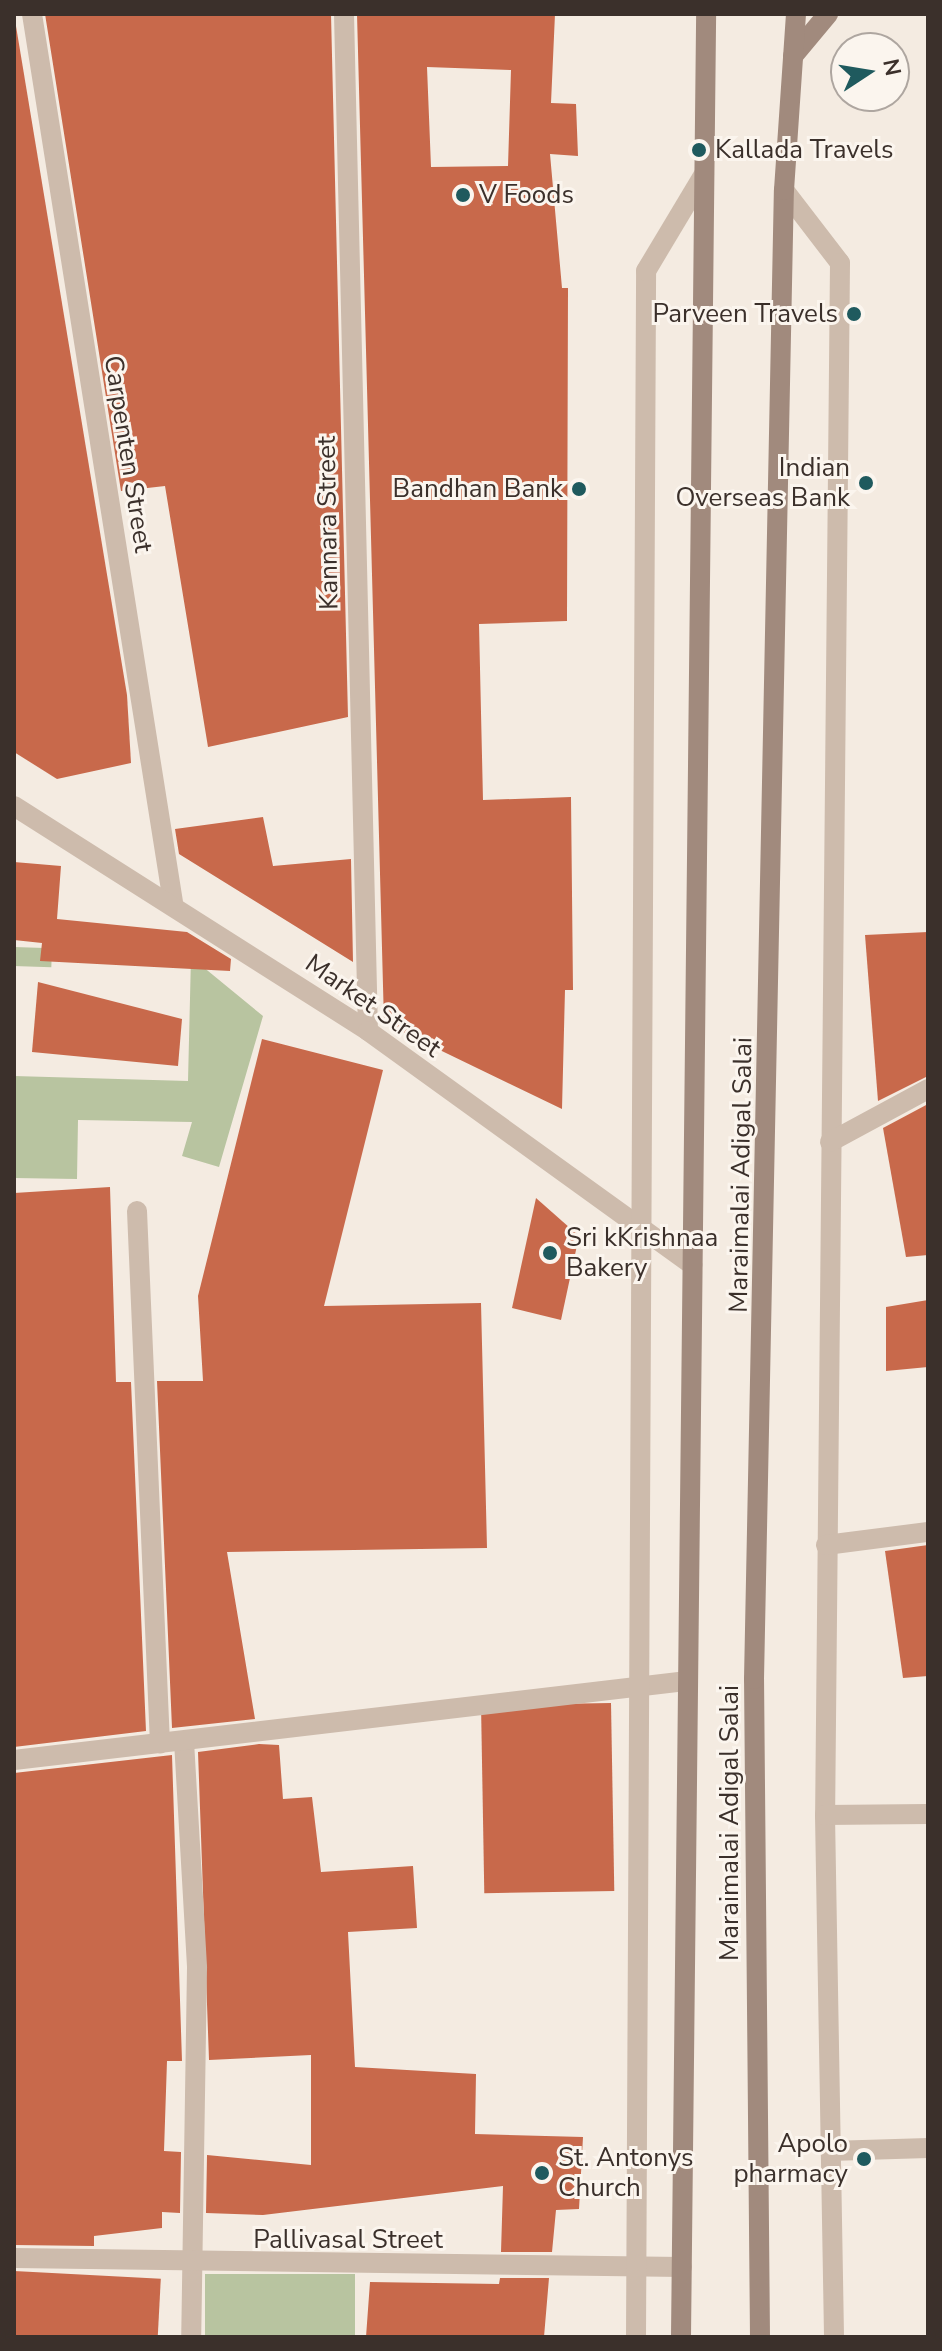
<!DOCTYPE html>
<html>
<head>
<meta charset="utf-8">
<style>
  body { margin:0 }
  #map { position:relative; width:942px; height:2351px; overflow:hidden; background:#f4ebe1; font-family:"Nunito Sans",sans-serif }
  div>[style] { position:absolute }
  .green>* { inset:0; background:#b8c4a0; transform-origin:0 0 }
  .building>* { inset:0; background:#c8694b; transform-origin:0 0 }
  .street>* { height:20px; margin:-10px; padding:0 10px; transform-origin:10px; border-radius:10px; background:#cdbbac }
  .secondary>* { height:20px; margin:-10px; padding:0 10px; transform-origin:10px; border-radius:10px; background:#a18a7d }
  .dots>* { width:22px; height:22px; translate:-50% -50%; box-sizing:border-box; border:4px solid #fbf5ee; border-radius:50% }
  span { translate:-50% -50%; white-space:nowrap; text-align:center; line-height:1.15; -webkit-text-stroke:6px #fbf5ee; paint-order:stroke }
  .poi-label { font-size:26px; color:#3b302b }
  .left { translate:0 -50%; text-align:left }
  .right { translate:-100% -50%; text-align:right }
  .street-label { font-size:26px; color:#3b302b }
  .frame { position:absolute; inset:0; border:16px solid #3b302b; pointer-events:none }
  .north { position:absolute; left:830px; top:32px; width:80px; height:80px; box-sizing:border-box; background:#fbf5ee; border:2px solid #aea6a0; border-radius:50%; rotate:78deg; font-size:22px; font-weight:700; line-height:32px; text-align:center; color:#3b302b }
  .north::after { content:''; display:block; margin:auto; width:28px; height:36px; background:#1f5a5e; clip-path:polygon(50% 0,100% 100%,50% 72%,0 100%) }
</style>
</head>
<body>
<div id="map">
  <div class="green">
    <i style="left:14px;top:947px;width:38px;height:19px;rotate:2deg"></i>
    <i style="clip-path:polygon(191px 957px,263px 1016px,219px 1167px,182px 1156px,192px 1122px,78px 1120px,77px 1179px,14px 1178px,14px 1076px,188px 1081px)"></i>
    <i style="left:205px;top:2274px;width:150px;height:63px"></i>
  </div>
  <div class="building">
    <i style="clip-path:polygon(14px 14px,127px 695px,131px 763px,57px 779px,14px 752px)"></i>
    <i style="clip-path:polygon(45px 14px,331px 14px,348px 717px,208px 747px,165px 486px,121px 491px)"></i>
    <i style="clip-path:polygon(evenodd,357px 14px,555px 14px,551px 103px,576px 104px,578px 156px,550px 154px,562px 288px,568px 288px,567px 621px,479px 624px,483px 800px,571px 797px,573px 990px,565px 990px,562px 1109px,384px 1023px,357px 14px,427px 67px,511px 70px,508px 166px,431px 167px,427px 67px)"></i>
    <i style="clip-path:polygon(263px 817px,273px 866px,351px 859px,353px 962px,179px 854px,175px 829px)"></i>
    <i style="clip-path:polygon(14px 862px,61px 866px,57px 919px,187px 932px,231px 959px,230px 971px,40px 961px,42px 943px,14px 940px)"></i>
    <i style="clip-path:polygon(928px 932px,928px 1076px,878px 1101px,865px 935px)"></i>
    <i style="clip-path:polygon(38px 982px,182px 1019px,178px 1066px,32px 1052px)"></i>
    <i style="clip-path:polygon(262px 1039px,383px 1070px,324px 1306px,481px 1303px,487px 1548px,227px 1552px,255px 1719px,172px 1728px,157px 1381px,203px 1381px,198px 1296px)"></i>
    <i style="clip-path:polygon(928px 1104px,928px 1255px,906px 1257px,883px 1128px)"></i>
    <i style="clip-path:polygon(110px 1187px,116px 1382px,131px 1382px,146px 1731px,14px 1747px,14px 1193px)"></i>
    <i style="clip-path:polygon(536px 1198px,579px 1236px,561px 1320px,512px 1308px)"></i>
    <i style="clip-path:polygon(928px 1300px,928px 1367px,886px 1371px,886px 1307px)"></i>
    <i style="clip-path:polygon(928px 1545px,928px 1676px,903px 1678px,885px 1551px)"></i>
    <i style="left:611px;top:1703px;width:188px;height:130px;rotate:89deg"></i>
    <i style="clip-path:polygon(259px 1744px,279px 1745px,283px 1799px,312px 1797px,321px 1872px,413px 1866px,417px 1928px,348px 1932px,355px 2067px,476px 2074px,475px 2134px,583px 2137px,579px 2209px,556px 2210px,552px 2252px,501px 2252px,503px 2186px,263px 2215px,206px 2213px,207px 2155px,311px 2165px,311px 2055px,209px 2060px,198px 1752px)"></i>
    <i style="clip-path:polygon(172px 1755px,182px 2061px,167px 2061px,164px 2151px,181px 2152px,180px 2213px,162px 2212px,162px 2228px,94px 2236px,94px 2246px,14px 2245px,14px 1773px)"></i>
    <i style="left:14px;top:2271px;width:147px;height:66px;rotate:3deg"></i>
    <i style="clip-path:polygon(500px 2278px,549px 2278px,544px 2337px,366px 2337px,370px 2282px,499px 2284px)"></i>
  </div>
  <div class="street">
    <i style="left:32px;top:14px;width:899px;rotate:80.98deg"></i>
    <i style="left:344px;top:14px;width:1017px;rotate:88.65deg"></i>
    <i style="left:784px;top:190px;width:92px;rotate:52.5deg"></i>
    <i style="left:840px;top:263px;width:1552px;rotate:90.55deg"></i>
    <i style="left:825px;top:1815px;width:522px;rotate:89.01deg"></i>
    <i style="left:14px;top:806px;width:419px;rotate:32.4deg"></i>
    <i style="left:368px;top:1031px;width:400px;rotate:35.8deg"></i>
    <i style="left:830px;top:1142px;width:111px;rotate:-28.4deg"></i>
    <i style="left:137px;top:1211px;width:533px;rotate:87.53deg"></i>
    <i style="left:826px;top:1545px;width:103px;rotate:-7.3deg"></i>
    <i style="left:184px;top:1741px;width:227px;rotate:86.7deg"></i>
    <i style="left:197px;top:1968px;width:369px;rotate:90.9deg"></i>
    <i style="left:14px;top:1760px;width:678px;rotate:-6.7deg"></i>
    <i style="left:825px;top:1815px;width:103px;rotate:-0.6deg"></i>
    <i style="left:830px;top:2151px;width:98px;rotate:-1.8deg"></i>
    <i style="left:14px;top:2258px;width:668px;rotate:0.77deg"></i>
    <i style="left:636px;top:2337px;width:2066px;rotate:-89.72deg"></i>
    <i style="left:646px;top:271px;width:113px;rotate:-59.1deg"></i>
  </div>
  <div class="secondary">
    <i style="left:793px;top:56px;width:55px;rotate:-50.2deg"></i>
    <i style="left:681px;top:2337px;width:2323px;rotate:-89.38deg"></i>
    <i style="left:760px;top:2337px;width:658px;rotate:-90.52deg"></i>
    <i style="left:754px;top:1679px;width:1489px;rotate:-88.85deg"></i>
    <i style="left:784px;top:190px;width:176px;rotate:-86.1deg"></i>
  </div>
  <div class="dots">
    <i style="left:699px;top:150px;background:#1f5a5e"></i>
    <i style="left:463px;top:195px;background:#1f5a5e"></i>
    <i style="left:854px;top:314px;background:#1f5a5e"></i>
    <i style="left:866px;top:483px;background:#1f5a5e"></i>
    <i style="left:579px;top:489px;background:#1f5a5e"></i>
    <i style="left:550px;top:1253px;background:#1f5a5e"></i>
    <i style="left:864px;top:2159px;background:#1f5a5e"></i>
    <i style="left:542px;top:2173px;background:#1f5a5e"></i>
  </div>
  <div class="poi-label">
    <span class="left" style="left:715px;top:150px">Kallada Travels</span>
    <span class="left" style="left:479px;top:195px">V Foods</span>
    <span class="right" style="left:838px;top:314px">Parveen Travels</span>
    <span class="right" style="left:850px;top:483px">Indian<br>Overseas Bank</span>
    <span class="right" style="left:563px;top:489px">Bandhan Bank</span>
    <span class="left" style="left:566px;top:1253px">Sri kKrishnaa<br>Bakery</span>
    <span class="right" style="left:848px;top:2159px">Apolo<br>pharmacy</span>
    <span class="left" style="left:558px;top:2173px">St. Antonys<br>Church</span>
  </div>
  <div class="street-label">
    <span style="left:128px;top:454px;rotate:81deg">Carpenten Street</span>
    <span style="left:328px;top:523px;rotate:-91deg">Kannara Street</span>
    <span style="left:373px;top:1006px;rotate:35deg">Market Street</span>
    <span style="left:741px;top:1175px;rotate:-89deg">Maraimalai Adigal Salai</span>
    <span style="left:730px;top:1823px;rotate:-90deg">Maraimalai Adigal Salai</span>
    <span style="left:348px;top:2240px">Pallivasal Street</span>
  </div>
  <div class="frame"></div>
  <div class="north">N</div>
</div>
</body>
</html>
